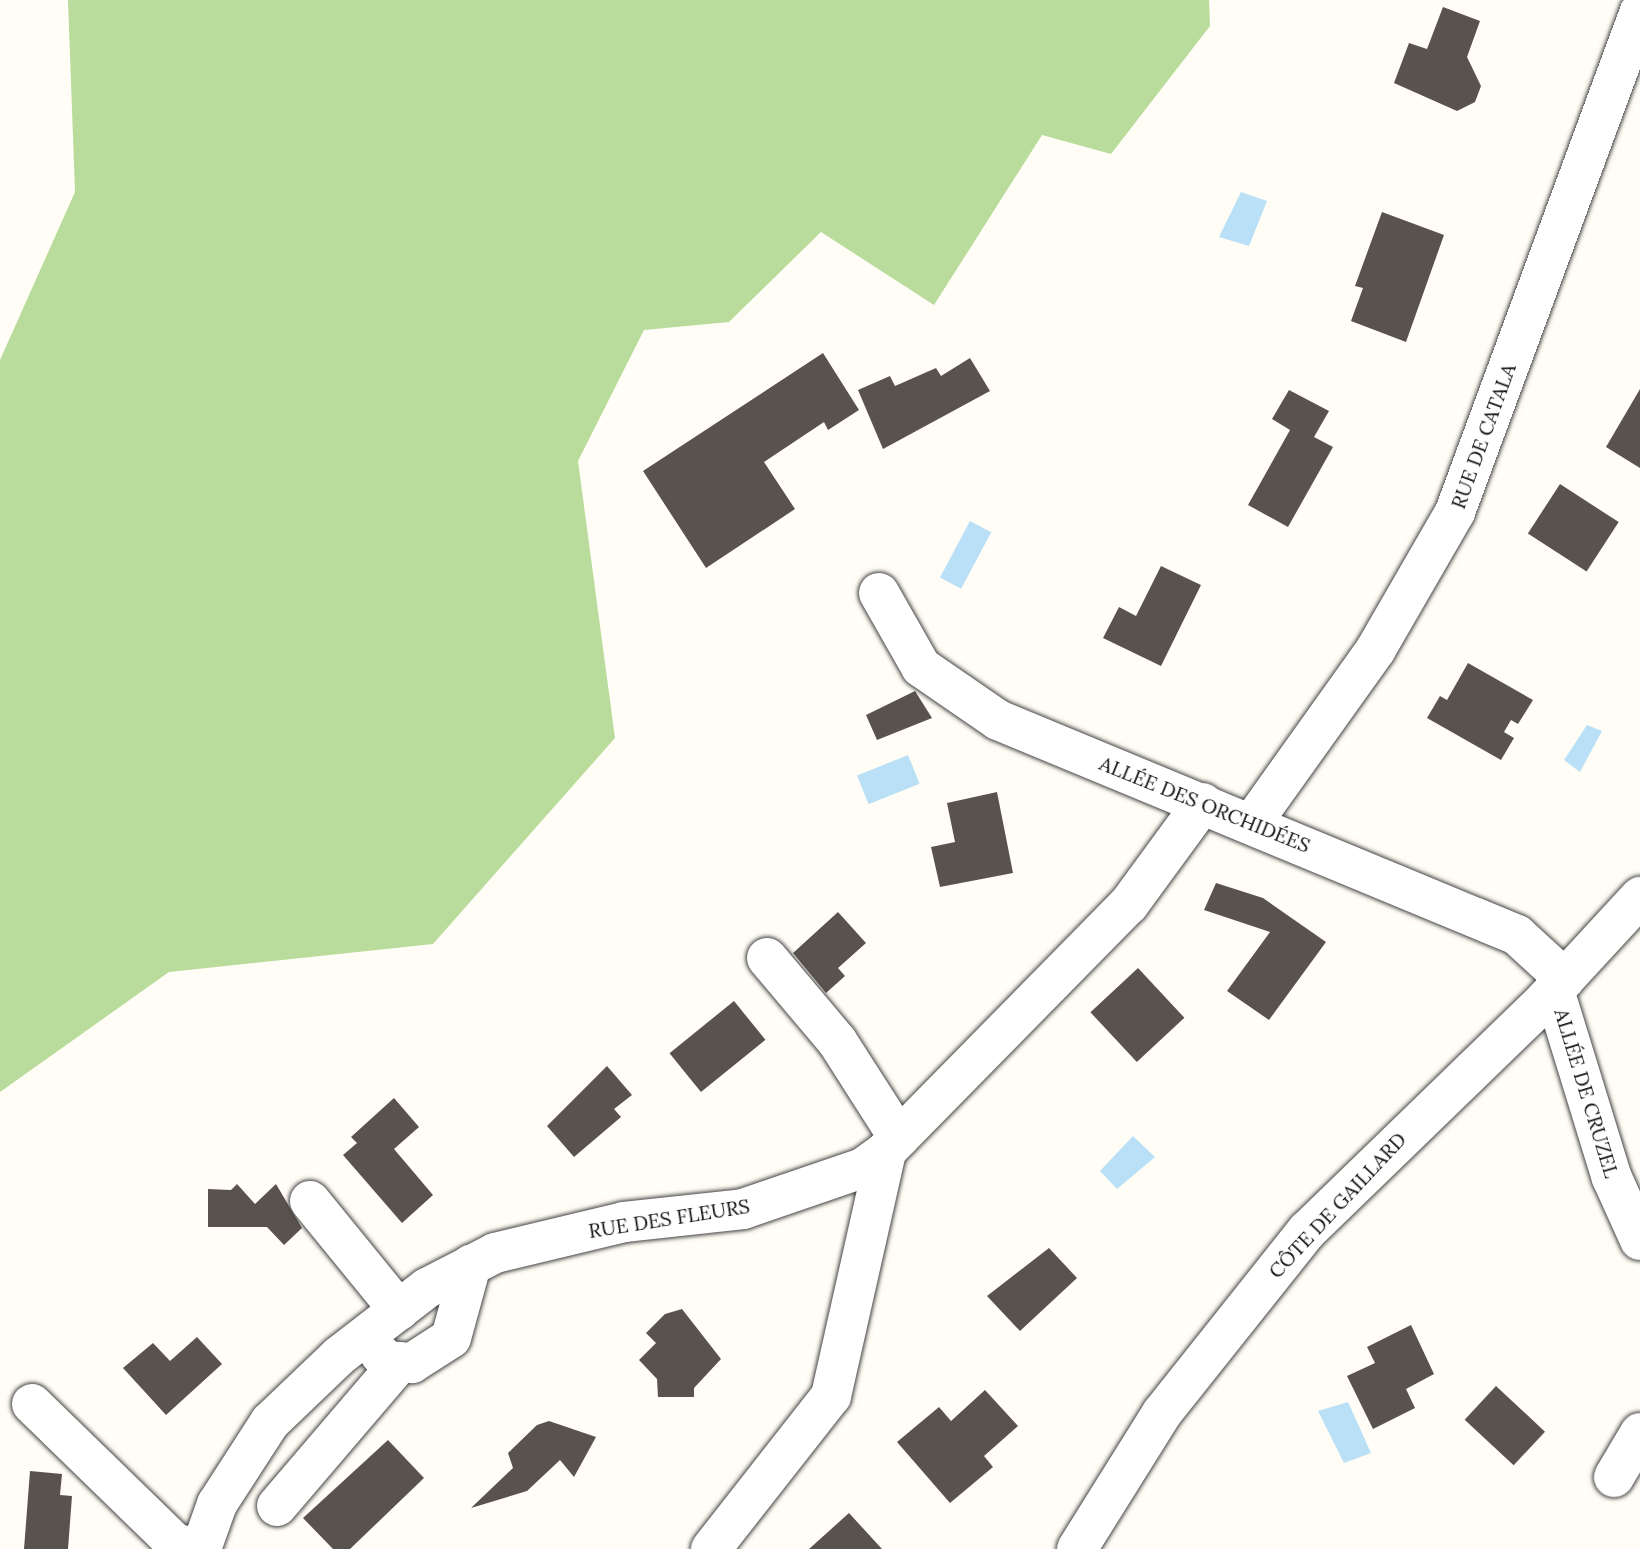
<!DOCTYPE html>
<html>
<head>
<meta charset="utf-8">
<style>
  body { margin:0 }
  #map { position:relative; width:1640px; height:1549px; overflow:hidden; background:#fffdf5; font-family:Lora,serif }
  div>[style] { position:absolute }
  .forest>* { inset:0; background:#b9dc9c }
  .water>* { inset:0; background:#b9e0f7; transform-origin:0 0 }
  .building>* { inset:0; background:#5a524d; transform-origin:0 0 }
  .roads { filter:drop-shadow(0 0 2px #444) drop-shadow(0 0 2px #444) }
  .minor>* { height:40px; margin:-20px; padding:0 20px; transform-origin:20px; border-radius:20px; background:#fff }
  span { translate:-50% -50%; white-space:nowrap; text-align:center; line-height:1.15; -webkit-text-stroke:8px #fff; paint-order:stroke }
  .street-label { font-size:20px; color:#111 }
</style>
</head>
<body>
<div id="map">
  <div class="forest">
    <i style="clip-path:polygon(68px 0,1209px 0,1210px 26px,1111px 154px,1042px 135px,934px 305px,821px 232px,729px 322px,644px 330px,578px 461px,615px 738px,433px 944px,169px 972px,0 1092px,0 360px,75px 192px)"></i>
  </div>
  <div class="water">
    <i style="clip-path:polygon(1241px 192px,1267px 201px,1249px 246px,1219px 237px)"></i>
    <i style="left:970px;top:521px;width:24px;height:64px;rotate:28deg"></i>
    <i style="clip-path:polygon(1587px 725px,1602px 731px,1580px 772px,1564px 760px)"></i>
    <i style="left:908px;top:755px;width:31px;height:55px;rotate:68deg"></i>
    <i style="clip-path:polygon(1133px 1136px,1155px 1157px,1117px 1189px,1100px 1171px)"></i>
    <i style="clip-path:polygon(1348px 1402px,1371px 1453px,1344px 1463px,1318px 1411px)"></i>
  </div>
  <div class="building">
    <i style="clip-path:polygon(1443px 7px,1480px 21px,1467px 57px,1481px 86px,1475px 102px,1457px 111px,1394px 83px,1409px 43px,1427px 49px)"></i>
    <i style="clip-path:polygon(1382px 212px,1444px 235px,1406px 342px,1351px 321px,1363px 288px,1355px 286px)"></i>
    <i style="clip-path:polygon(823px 353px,859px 410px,828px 430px,824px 422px,764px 462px,795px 509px,706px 568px,643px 471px)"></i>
    <i style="clip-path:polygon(970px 358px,990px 391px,883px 449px,858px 390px,890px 376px,895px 386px,936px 368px,941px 376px)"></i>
    <i style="clip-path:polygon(1640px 389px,1640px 468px,1606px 447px)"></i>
    <i style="clip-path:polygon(1289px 390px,1329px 411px,1314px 437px,1333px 447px,1288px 527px,1248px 505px,1290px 430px,1272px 419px)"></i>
    <i style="left:1560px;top:484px;width:70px;height:59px;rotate:33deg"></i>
    <i style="clip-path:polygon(1161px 566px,1201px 585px,1161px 666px,1103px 638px,1119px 607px,1136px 616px)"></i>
    <i style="clip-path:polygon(1468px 663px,1533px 700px,1518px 724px,1511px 720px,1504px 732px,1514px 738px,1501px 760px,1427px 718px,1440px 696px,1447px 700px)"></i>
    <i style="clip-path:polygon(915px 691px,932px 718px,877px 740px,866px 715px)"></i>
    <i style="clip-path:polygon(997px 792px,1013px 873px,940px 887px,931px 847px,955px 842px,947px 803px)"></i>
    <i style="clip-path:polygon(1216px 883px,1263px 898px,1326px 942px,1269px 1020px,1227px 991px,1270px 932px,1204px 910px)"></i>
    <i style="clip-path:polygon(838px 912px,866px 943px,838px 968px,845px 976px,826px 993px,793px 953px)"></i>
    <i style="left:1138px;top:968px;width:68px;height:65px;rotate:47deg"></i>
    <i style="left:734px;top:1001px;width:50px;height:83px;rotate:51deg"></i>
    <i style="clip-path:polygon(607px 1066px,632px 1095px,614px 1109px,621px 1117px,574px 1157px,547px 1126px)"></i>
    <i style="clip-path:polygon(394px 1098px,419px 1127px,394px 1149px,433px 1195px,402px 1223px,343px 1155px,357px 1143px,351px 1137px)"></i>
    <i style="clip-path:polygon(237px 1184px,255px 1204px,276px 1184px,302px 1228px,284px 1245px,267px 1227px,208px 1227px,208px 1189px,231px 1190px)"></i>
    <i style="clip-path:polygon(1049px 1248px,1077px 1278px,1020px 1331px,987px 1296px)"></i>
    <i style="clip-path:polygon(682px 1309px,721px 1359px,694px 1388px,694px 1397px,658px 1397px,657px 1379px,639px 1360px,656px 1343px,646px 1333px,665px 1314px)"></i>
    <i style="clip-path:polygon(1411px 1325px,1434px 1374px,1406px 1389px,1415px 1408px,1373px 1429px,1347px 1376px,1375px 1363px,1367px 1347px)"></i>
    <i style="clip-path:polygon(197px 1337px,222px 1364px,166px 1415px,123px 1368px,153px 1343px,170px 1361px)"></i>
    <i style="left:1496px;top:1386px;width:67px;height:46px;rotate:43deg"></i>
    <i style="clip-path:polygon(985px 1390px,1018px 1426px,984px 1456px,993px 1467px,950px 1503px,897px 1442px,939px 1407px,951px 1421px)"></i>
    <i style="clip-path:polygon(549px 1421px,596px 1437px,574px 1477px,560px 1460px,527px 1491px,471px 1508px,513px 1468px,508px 1453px,537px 1425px)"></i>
    <i style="clip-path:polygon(388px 1440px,424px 1478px,350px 1549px,333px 1549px,303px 1518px)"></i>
    <i style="clip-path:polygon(30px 1471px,62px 1474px,60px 1495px,72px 1496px,68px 1549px,24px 1549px)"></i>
    <i style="clip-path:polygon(849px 1513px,882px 1549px,809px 1549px)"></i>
  </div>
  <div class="roads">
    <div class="minor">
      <i style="left:879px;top:593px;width:85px;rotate:60.4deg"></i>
      <i style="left:921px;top:667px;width:93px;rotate:34.5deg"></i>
      <i style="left:998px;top:720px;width:562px;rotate:22.5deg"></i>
      <i style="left:1517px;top:935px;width:65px;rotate:42.5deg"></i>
      <i style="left:1252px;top:823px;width:214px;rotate:-54.5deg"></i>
      <i style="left:1376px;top:649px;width:158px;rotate:-60deg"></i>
      <i style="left:1455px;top:512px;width:534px;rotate:-69.73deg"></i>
      <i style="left:767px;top:958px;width:109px;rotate:49.9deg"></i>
      <i style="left:837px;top:1041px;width:115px;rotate:57.4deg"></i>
      <i style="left:1554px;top:990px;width:197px;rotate:72.9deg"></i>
      <i style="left:1612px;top:1178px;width:68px;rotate:65.7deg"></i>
      <i style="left:310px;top:1201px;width:141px;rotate:50.8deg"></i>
      <i style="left:380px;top:1354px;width:10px;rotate:45deg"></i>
      <i style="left:387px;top:1361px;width:25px;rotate:5deg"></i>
      <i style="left:412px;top:1363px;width:46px;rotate:-32.7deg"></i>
      <i style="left:451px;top:1338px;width:76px;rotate:-74.7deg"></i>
      <i style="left:32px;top:1404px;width:199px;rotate:44.2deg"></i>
      <i style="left:175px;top:1543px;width:21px;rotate:17deg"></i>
      <i style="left:1614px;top:1477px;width:51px;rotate:-59.4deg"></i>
      <i style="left:277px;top:1506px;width:189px;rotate:-49.5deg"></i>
      <i style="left:201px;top:1549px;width:48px;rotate:-70.4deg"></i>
      <i style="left:217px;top:1504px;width:98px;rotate:-57.1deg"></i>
      <i style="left:270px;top:1422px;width:95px;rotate:-43.7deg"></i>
      <i style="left:339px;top:1356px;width:111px;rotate:-37.7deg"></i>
      <i style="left:427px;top:1288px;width:76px;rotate:-27.2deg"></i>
      <i style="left:495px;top:1253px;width:133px;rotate:-13.5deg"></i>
      <i style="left:624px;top:1222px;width:120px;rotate:-6.2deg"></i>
      <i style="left:743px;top:1209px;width:127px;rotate:-18.9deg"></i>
      <i style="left:863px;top:1168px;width:29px;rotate:-36deg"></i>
      <i style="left:886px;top:1151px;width:346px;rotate:-45.5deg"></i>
      <i style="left:1129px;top:904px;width:125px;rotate:-53.8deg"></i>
      <i style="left:711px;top:1549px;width:194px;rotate:-51.9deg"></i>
      <i style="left:831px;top:1396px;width:251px;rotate:-77.3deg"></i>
      <i style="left:1077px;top:1549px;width:160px;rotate:-58deg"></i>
      <i style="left:1162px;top:1413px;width:233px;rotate:-51.5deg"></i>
      <i style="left:1307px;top:1231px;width:333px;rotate:-44.1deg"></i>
      <i style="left:1546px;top:999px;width:139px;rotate:-47.3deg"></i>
    </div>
  </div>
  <div class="street-label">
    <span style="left:1483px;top:436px;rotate:-70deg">RUE DE CATALA</span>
    <span style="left:1205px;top:804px;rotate:22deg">ALLÉE DES ORCHIDÉES</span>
    <span style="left:1587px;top:1093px;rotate:73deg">ALLÉE DE CRUZEL</span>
    <span style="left:1337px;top:1205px;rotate:-47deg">CÔTE DE GAILLARD</span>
    <span style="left:669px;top:1218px;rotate:-9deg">RUE DES FLEURS</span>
  </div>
</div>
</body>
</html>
